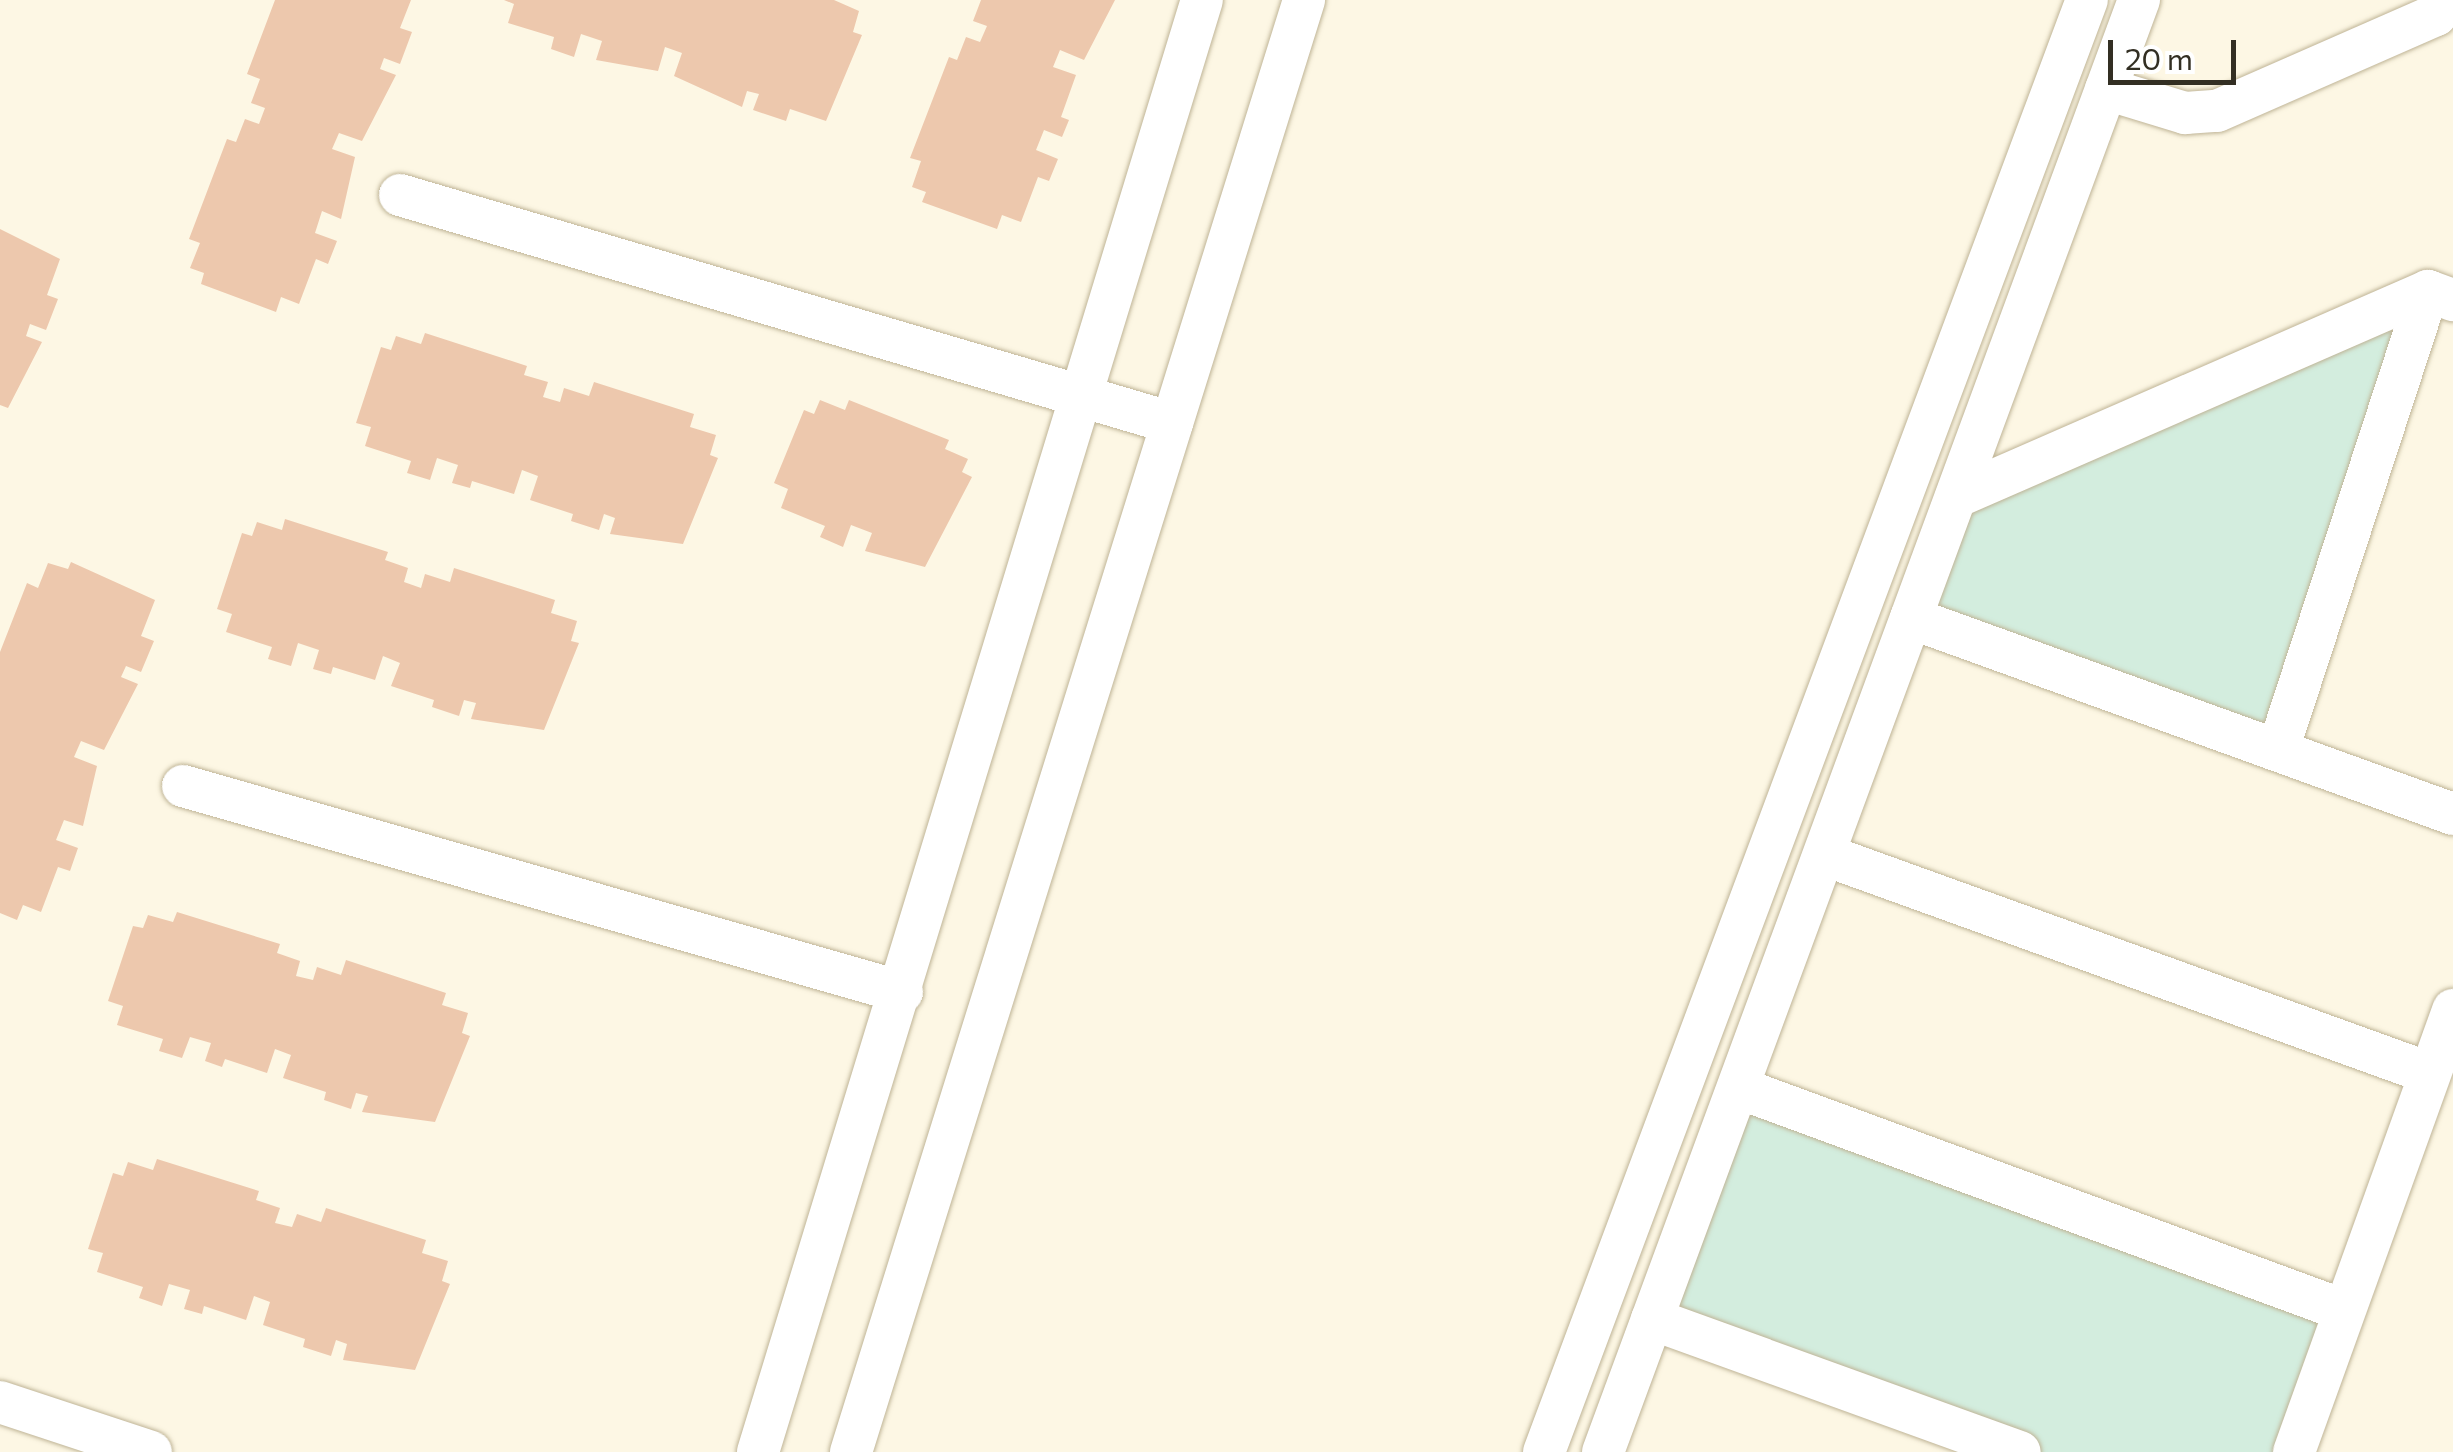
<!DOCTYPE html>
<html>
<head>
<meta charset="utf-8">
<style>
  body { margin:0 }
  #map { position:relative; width:2453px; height:1452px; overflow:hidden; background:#fdf7e4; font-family:Commissioner,sans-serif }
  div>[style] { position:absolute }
  .green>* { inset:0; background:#d3edde }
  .building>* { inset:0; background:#edc8ad }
  .roads { filter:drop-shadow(0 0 2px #bfb496) drop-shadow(0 0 2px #bfb496) }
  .street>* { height:42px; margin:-21px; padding:0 21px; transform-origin:21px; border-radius:21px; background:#fff }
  span { translate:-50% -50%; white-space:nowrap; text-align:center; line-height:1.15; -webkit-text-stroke:9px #fff; paint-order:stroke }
  .scale { position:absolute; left:2108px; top:40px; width:128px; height:45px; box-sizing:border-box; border:5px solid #332f23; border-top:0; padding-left:12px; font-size:30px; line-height:35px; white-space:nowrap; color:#332f23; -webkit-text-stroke:8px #fff; paint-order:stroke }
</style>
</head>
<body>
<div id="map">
  <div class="green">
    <i style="clip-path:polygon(2428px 291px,2278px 750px,1911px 618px,1956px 497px)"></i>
    <i style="clip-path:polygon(1739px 1088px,2343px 1310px,2294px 1452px,2020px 1452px,1652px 1319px)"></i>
  </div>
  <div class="building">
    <i style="clip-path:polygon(275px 0,411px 0,400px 28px,412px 32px,400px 64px,384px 58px,380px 69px,396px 75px,362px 141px,339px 133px,332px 149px,355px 157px,341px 219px,322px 211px,315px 233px,337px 241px,328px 264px,316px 259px,299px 304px,281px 297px,276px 312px,201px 284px,204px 273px,190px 268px,200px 243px,189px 239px,227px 139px,236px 142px,245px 119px,259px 124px,265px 108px,251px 103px,260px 79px,247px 74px)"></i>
    <i style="clip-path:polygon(504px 0,834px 0,859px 11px,853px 32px,862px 35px,826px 121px,790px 109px,786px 121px,753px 110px,759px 94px,747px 91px,742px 107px,674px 76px,682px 53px,665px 47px,658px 71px,596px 60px,602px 41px,581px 34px,574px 57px,551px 49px,554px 37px,508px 23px,514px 4px)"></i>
    <i style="clip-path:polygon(981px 0,1115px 0,1084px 60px,1060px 50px,1053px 67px,1076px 75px,1061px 117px,1069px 120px,1062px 137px,1044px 130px,1036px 150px,1058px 159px,1049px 181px,1038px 177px,1021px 222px,1002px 215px,997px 229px,922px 202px,926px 192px,912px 187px,921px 161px,910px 158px,949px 57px,957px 60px,966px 37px,980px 42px,987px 26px,973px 21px)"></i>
    <i style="clip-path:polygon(0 229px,60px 259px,47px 295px,58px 299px,46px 330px,30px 324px,26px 336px,42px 342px,8px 408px,0 405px)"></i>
    <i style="clip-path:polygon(425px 333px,527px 366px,524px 375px,548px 382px,543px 397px,560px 402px,564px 388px,589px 396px,594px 382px,694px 414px,690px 427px,716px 435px,710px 455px,718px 458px,683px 544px,610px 534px,615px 518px,604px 514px,599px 530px,571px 521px,573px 514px,530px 500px,538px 476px,522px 470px,514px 494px,472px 481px,470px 488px,452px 483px,458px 465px,437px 458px,430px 480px,407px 473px,411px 461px,365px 446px,371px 427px,356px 423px,381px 347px,391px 350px,396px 336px,421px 344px)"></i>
    <i style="clip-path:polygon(820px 400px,845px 410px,849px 400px,949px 440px,945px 449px,968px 459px,962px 472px,972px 477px,925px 567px,865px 551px,872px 533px,851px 525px,843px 547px,820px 537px,825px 526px,781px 508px,788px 489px,774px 483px,804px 410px,814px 414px)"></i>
    <i style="clip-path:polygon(285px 519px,388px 552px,385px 560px,408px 568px,404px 582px,421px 588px,425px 574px,450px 582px,454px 568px,555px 600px,551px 613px,577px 621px,571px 641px,579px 643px,544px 730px,471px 719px,476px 703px,464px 700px,459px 716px,432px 707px,434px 700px,391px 686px,400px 663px,383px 656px,375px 680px,333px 667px,331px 674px,313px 669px,319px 650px,298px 643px,291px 666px,268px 659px,272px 647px,226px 632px,232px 614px,217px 609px,242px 533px,252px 536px,257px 522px,282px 530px)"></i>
    <i style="clip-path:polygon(71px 562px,155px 600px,141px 636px,154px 641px,141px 672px,126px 666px,121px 677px,138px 684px,104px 750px,81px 741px,74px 757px,97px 766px,83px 826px,64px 820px,56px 840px,78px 848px,70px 871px,58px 867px,41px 912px,23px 905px,17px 920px,0 913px,0 652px,27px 583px,38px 588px,48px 563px,68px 569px)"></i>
    <i style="clip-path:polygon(177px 912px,280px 944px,277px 953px,300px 961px,296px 976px,313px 980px,317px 967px,341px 975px,346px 960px,446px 993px,442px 1005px,468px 1013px,462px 1033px,470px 1036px,435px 1122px,362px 1112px,368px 1096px,356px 1093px,351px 1109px,324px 1100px,326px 1092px,283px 1078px,291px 1055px,275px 1049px,267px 1073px,225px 1059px,222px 1067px,205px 1061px,211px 1043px,190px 1037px,182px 1058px,159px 1051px,163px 1039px,117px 1025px,123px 1006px,108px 1001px,133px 926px,143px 928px,148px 915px,173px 922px)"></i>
    <i style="clip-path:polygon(157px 1159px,259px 1191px,256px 1200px,280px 1208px,275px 1223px,292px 1227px,297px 1214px,321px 1222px,326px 1208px,426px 1240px,422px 1253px,448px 1261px,442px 1281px,450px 1284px,415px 1370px,343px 1360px,347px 1344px,336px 1340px,331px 1356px,303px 1347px,305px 1339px,263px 1325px,270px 1302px,254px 1296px,246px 1320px,204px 1306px,202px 1314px,184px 1309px,190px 1290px,169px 1284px,162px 1306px,139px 1298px,143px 1287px,97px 1272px,103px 1253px,88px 1249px,113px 1173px,123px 1176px,128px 1162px,153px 1170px)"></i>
  </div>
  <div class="roads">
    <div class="street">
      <i style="left:2106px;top:89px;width:83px;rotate:16.9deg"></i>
      <i style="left:2185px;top:113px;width:32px;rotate:-4deg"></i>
      <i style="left:2217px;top:111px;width:239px;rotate:-23.7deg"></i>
      <i style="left:2436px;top:15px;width:16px;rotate:-72deg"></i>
      <i style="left:400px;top:195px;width:805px;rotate:16.45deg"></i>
      <i style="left:1956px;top:497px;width:515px;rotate:-23.58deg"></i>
      <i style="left:2428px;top:291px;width:27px;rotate:20deg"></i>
      <i style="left:1911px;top:618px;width:576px;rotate:19.88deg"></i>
      <i style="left:2278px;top:750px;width:483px;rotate:-71.9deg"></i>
      <i style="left:183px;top:786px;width:748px;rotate:15.99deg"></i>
      <i style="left:1825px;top:855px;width:642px;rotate:19.85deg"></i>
      <i style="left:1739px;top:1088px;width:644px;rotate:20.18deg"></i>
      <i style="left:1652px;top:1319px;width:391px;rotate:19.9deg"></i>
      <i style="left:0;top:1402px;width:159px;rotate:18.3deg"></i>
      <i style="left:758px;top:1452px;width:1518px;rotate:-73deg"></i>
      <i style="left:851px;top:1452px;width:1521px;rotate:-72.67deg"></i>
      <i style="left:1544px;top:1452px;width:1550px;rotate:-69.5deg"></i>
      <i style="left:1603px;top:1452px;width:1548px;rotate:-69.74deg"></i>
      <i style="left:2294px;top:1452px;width:470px;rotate:-70.2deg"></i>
    </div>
  </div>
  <div class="scale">20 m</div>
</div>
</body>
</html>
